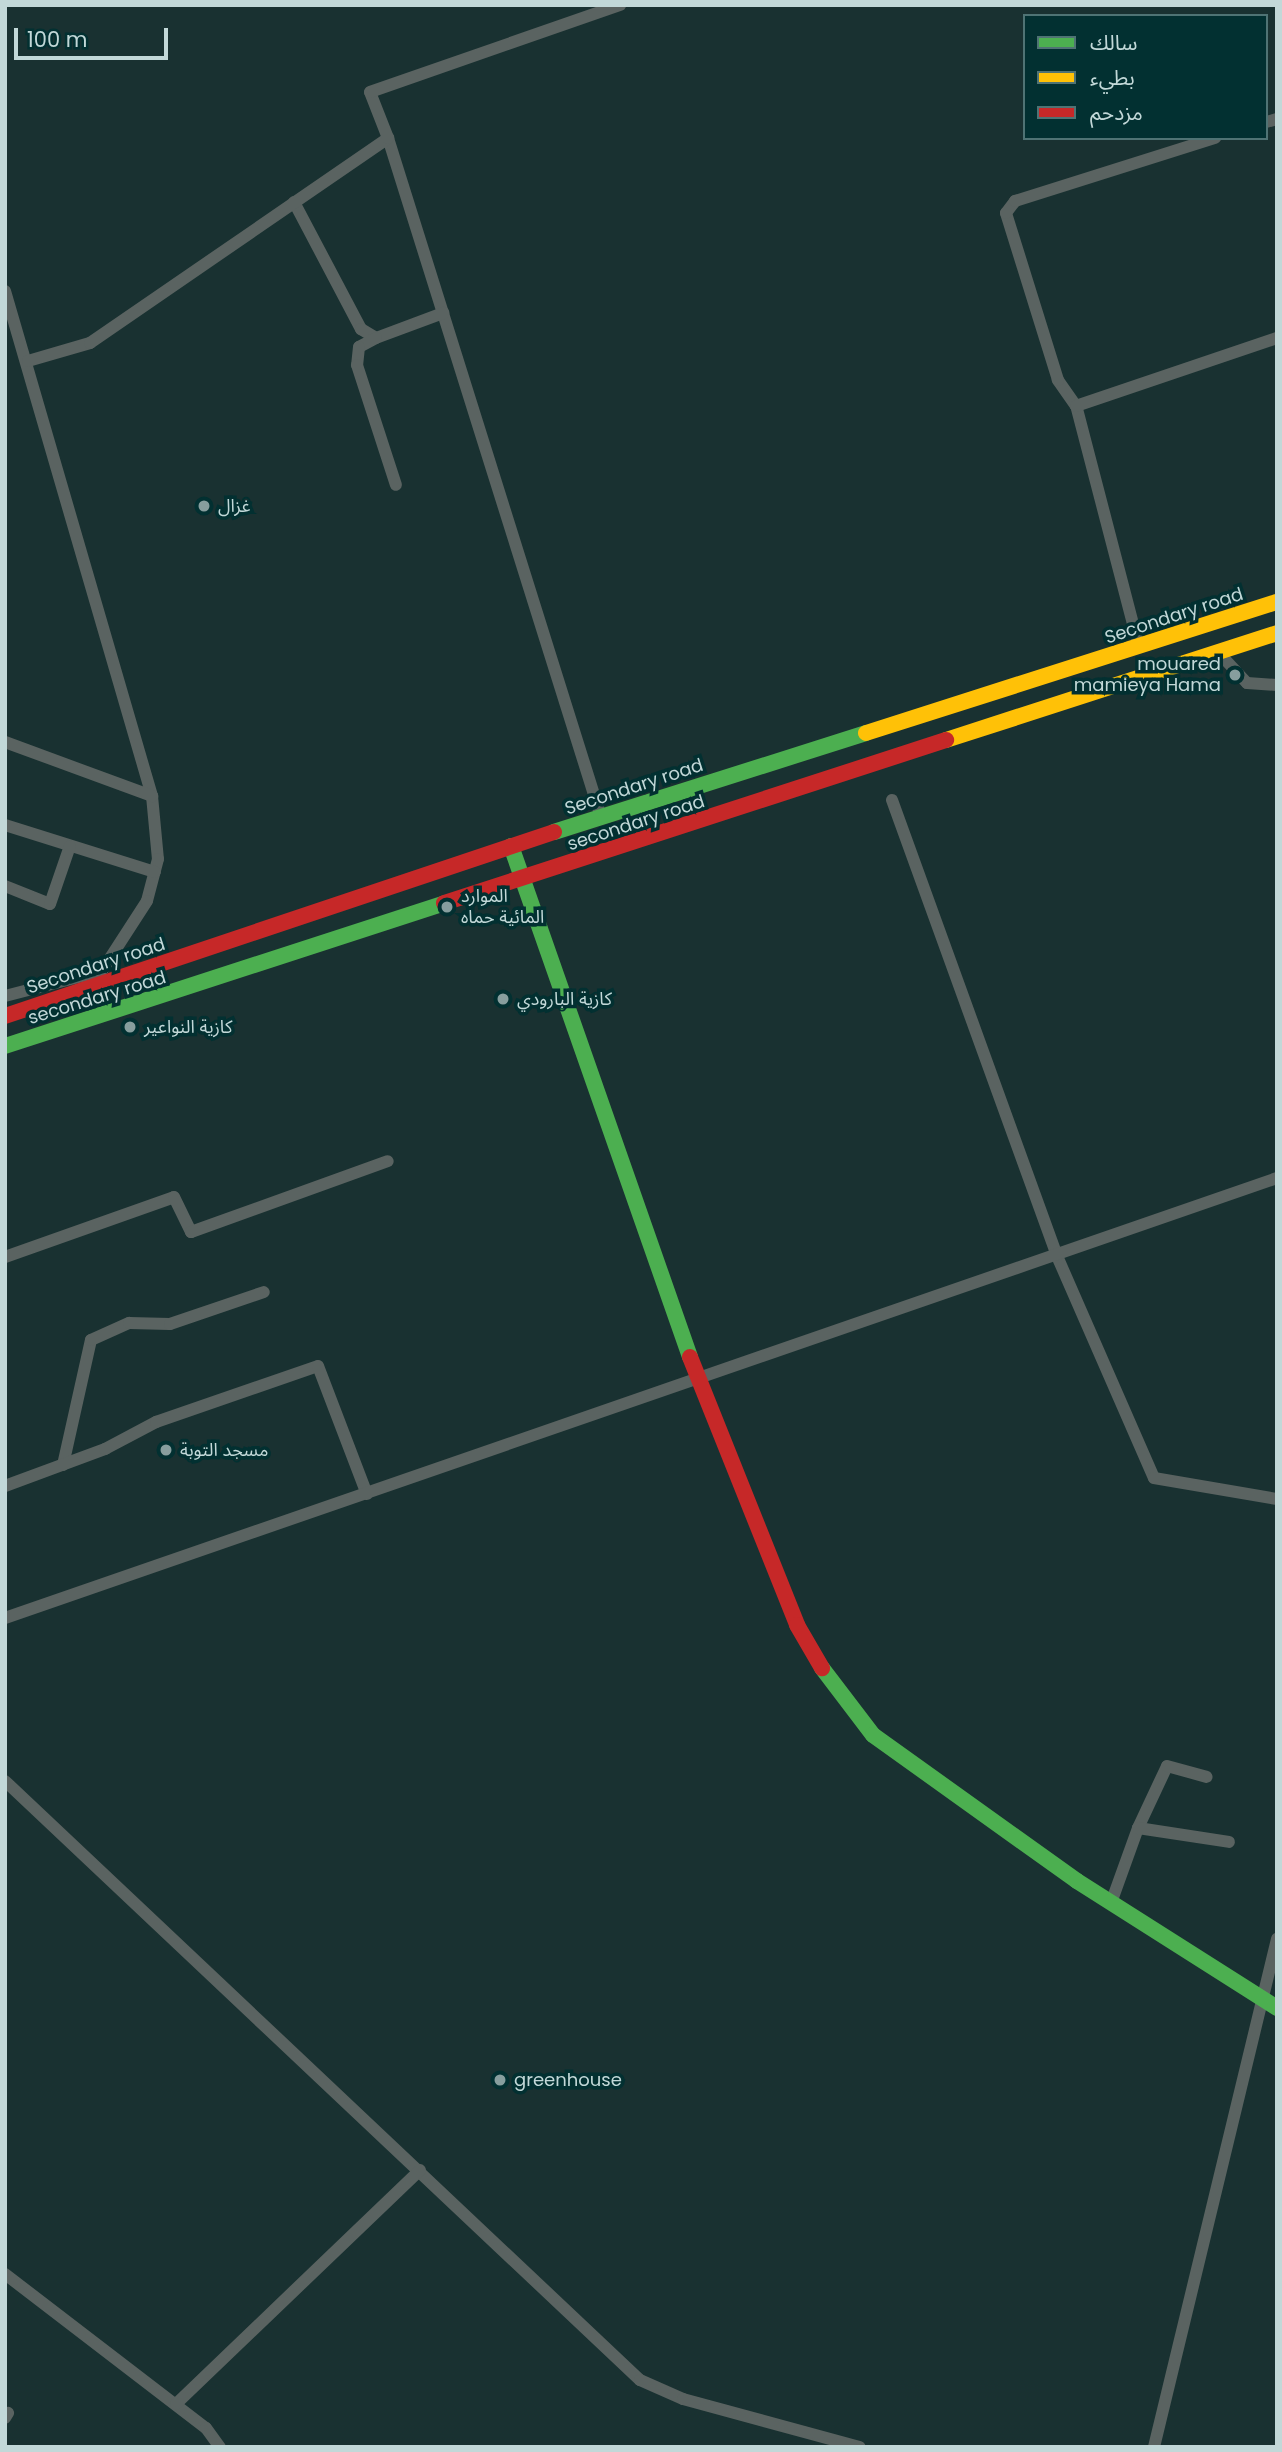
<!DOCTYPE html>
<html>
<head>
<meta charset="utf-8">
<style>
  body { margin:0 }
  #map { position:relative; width:1282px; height:2452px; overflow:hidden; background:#193131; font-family:Poppins,"Noto Sans Arabic",sans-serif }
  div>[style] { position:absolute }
  .street>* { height:12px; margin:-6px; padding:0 6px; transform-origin:6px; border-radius:6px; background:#5a6361 }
  .fast>* { height:16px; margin:-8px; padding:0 8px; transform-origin:8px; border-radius:8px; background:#4caf50 }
  .slow>* { height:16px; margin:-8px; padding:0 8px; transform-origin:8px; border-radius:8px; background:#ffc107 }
  .jam>* { height:16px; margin:-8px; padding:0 8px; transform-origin:8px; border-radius:8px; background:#c62828 }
  .dots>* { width:19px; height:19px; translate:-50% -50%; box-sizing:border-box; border:4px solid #023031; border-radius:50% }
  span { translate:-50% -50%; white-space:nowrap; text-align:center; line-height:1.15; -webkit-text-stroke:7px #023031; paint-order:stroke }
  .poi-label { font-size:18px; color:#c2d8d8 }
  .left { translate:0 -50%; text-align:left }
  .right { translate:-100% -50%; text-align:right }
  .street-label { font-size:18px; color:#c2d8d8 }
  .frame { position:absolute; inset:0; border:7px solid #c2d8d8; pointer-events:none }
  .legend { position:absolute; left:1023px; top:14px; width:245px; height:126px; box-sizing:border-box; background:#023031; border:2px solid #4f7374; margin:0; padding:9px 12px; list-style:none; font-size:21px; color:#c2d8d8 }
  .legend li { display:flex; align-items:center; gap:14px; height:35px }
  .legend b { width:35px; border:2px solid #4f7374 }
  .scale { position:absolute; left:14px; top:28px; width:154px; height:32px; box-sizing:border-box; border:4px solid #c2d8d8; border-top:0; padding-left:9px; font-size:21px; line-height:24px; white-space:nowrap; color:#c2d8d8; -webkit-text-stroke:5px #023031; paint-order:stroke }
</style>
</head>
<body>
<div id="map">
  <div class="street">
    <i style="left:1266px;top:122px;width:11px;rotate:-15deg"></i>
    <i style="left:388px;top:138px;width:712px;rotate:72.58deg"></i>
    <i style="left:294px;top:202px;width:144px;rotate:62.2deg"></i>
    <i style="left:361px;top:329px;width:17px;rotate:31deg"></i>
    <i style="left:376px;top:338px;width:72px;rotate:-20.5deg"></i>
    <i style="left:5px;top:291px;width:526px;rotate:73.77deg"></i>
    <i style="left:152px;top:796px;width:63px;rotate:84.6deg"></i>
    <i style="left:158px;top:859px;width:43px;rotate:104.7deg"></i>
    <i style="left:147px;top:901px;width:101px;rotate:122.9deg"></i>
    <i style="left:376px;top:338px;width:19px;rotate:152deg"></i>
    <i style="left:359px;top:347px;width:18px;rotate:96deg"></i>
    <i style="left:357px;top:365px;width:126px;rotate:72deg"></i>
    <i style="left:28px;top:361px;width:65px;rotate:-16.2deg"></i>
    <i style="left:90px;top:343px;width:362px;rotate:-34.5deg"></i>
    <i style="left:388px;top:138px;width:49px;rotate:-111.4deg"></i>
    <i style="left:370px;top:92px;width:265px;rotate:-19.2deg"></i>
    <i style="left:1076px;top:406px;width:32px;rotate:-125deg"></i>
    <i style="left:1058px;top:380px;width:175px;rotate:-107.3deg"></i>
    <i style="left:1006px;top:213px;width:15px;rotate:-53deg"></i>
    <i style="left:1015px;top:201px;width:210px;rotate:-17.5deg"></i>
    <i style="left:1139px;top:647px;width:249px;rotate:-104.6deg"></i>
    <i style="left:1076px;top:406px;width:212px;rotate:-18.7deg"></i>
    <i style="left:1219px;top:653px;width:41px;rotate:47deg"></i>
    <i style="left:1247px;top:683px;width:30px;rotate:4deg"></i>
    <i style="left:5px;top:742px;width:157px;rotate:20.2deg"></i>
    <i style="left:892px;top:800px;width:485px;rotate:70.1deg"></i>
    <i style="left:1057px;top:1256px;width:242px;rotate:66.4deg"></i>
    <i style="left:1154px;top:1478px;width:125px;rotate:9.7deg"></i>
    <i style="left:5px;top:825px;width:157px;rotate:17.4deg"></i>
    <i style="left:5px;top:886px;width:48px;rotate:21.8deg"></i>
    <i style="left:50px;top:904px;width:61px;rotate:-71deg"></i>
    <i style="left:5px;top:996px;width:100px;rotate:-14.5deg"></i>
    <i style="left:5px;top:1257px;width:179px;rotate:-19.5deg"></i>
    <i style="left:174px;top:1197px;width:39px;rotate:64deg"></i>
    <i style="left:191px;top:1232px;width:209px;rotate:-19.8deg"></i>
    <i style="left:63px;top:1465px;width:128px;rotate:-77.4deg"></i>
    <i style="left:91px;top:1340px;width:42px;rotate:-24.1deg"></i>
    <i style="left:129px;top:1323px;width:41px;rotate:1.4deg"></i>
    <i style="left:170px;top:1324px;width:99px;rotate:-18.8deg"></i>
    <i style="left:5px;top:1486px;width:107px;rotate:-20.3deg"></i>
    <i style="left:105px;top:1449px;width:58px;rotate:-27.9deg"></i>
    <i style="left:156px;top:1422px;width:171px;rotate:-19.1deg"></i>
    <i style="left:318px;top:1366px;width:137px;rotate:69.1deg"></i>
    <i style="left:5px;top:1618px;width:1346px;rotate:-19.08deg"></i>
    <i style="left:5px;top:1781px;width:873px;rotate:43.33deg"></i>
    <i style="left:640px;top:2380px;width:47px;rotate:23.8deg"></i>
    <i style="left:683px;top:2399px;width:183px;rotate:15.2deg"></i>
    <i style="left:1138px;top:1828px;width:68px;rotate:-64.9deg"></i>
    <i style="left:1167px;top:1766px;width:41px;rotate:15.4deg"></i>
    <i style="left:1111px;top:1903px;width:80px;rotate:-70.2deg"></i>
    <i style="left:1138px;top:1828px;width:92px;rotate:8.7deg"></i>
    <i style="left:5px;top:2274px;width:253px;rotate:37.5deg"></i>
    <i style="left:206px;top:2428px;width:24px;rotate:54deg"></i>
    <i style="left:176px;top:2404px;width:338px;rotate:-43.8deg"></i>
    <i style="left:5px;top:2418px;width:6px;rotate:-59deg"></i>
    <i style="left:1154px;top:2447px;width:523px;rotate:-76.39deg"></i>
  </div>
  <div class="fast">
    <i style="left:554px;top:832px;width:327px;rotate:-17.6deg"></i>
    <i style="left:511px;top:846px;width:541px;rotate:70.69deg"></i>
    <i style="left:5px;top:1046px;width:462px;rotate:-18deg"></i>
    <i style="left:822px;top:1668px;width:84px;rotate:52.7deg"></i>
    <i style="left:873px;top:1735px;width:251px;rotate:35.6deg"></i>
    <i style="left:1077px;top:1881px;width:237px;rotate:32.4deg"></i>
  </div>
  <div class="slow">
    <i style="left:866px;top:733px;width:431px;rotate:-17.7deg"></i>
    <i style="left:946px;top:740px;width:348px;rotate:-17.9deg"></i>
  </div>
  <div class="jam">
    <i style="left:444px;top:903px;width:528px;rotate:-17.99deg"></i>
    <i style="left:5px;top:1016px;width:579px;rotate:-18.53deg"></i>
    <i style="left:690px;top:1357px;width:289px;rotate:68.2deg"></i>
    <i style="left:797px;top:1625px;width:50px;rotate:59.8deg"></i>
  </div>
  <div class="dots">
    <i style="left:204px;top:506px;background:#879e9e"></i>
    <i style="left:1235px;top:675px;background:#879e9e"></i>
    <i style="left:447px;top:907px;background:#879e9e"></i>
    <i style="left:503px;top:999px;background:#879e9e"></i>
    <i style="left:130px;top:1027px;background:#879e9e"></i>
    <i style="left:166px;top:1450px;background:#879e9e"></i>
    <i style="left:500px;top:2080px;background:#879e9e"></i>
  </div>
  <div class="poi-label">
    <span class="left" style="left:218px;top:506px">غزال</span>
    <span class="right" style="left:1221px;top:675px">mouared<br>mamieya Hama</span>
    <span class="left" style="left:461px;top:907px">الموارد<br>المائية حماه</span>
    <span class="left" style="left:517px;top:999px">كازية البارودي</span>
    <span class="left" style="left:144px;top:1027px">كازية النواعير</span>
    <span class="left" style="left:180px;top:1450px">مسجد التوبة</span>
    <span class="left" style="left:514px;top:2080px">greenhouse</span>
  </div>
  <div class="street-label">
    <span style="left:1174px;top:616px;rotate:-18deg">Secondary road</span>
    <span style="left:634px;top:787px;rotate:-18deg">Secondary road</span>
    <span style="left:636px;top:823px;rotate:-18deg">secondary road</span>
    <span style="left:96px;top:966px;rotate:-18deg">Secondary road</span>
    <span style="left:97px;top:998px;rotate:-17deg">secondary road</span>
  </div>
  <div class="frame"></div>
  <ul class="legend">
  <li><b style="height:9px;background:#4caf50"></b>سالك</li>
  <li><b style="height:9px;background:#ffc107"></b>بطيء</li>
  <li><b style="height:9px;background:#c62828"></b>مزدحم</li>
  </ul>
  <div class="scale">100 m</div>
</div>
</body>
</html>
